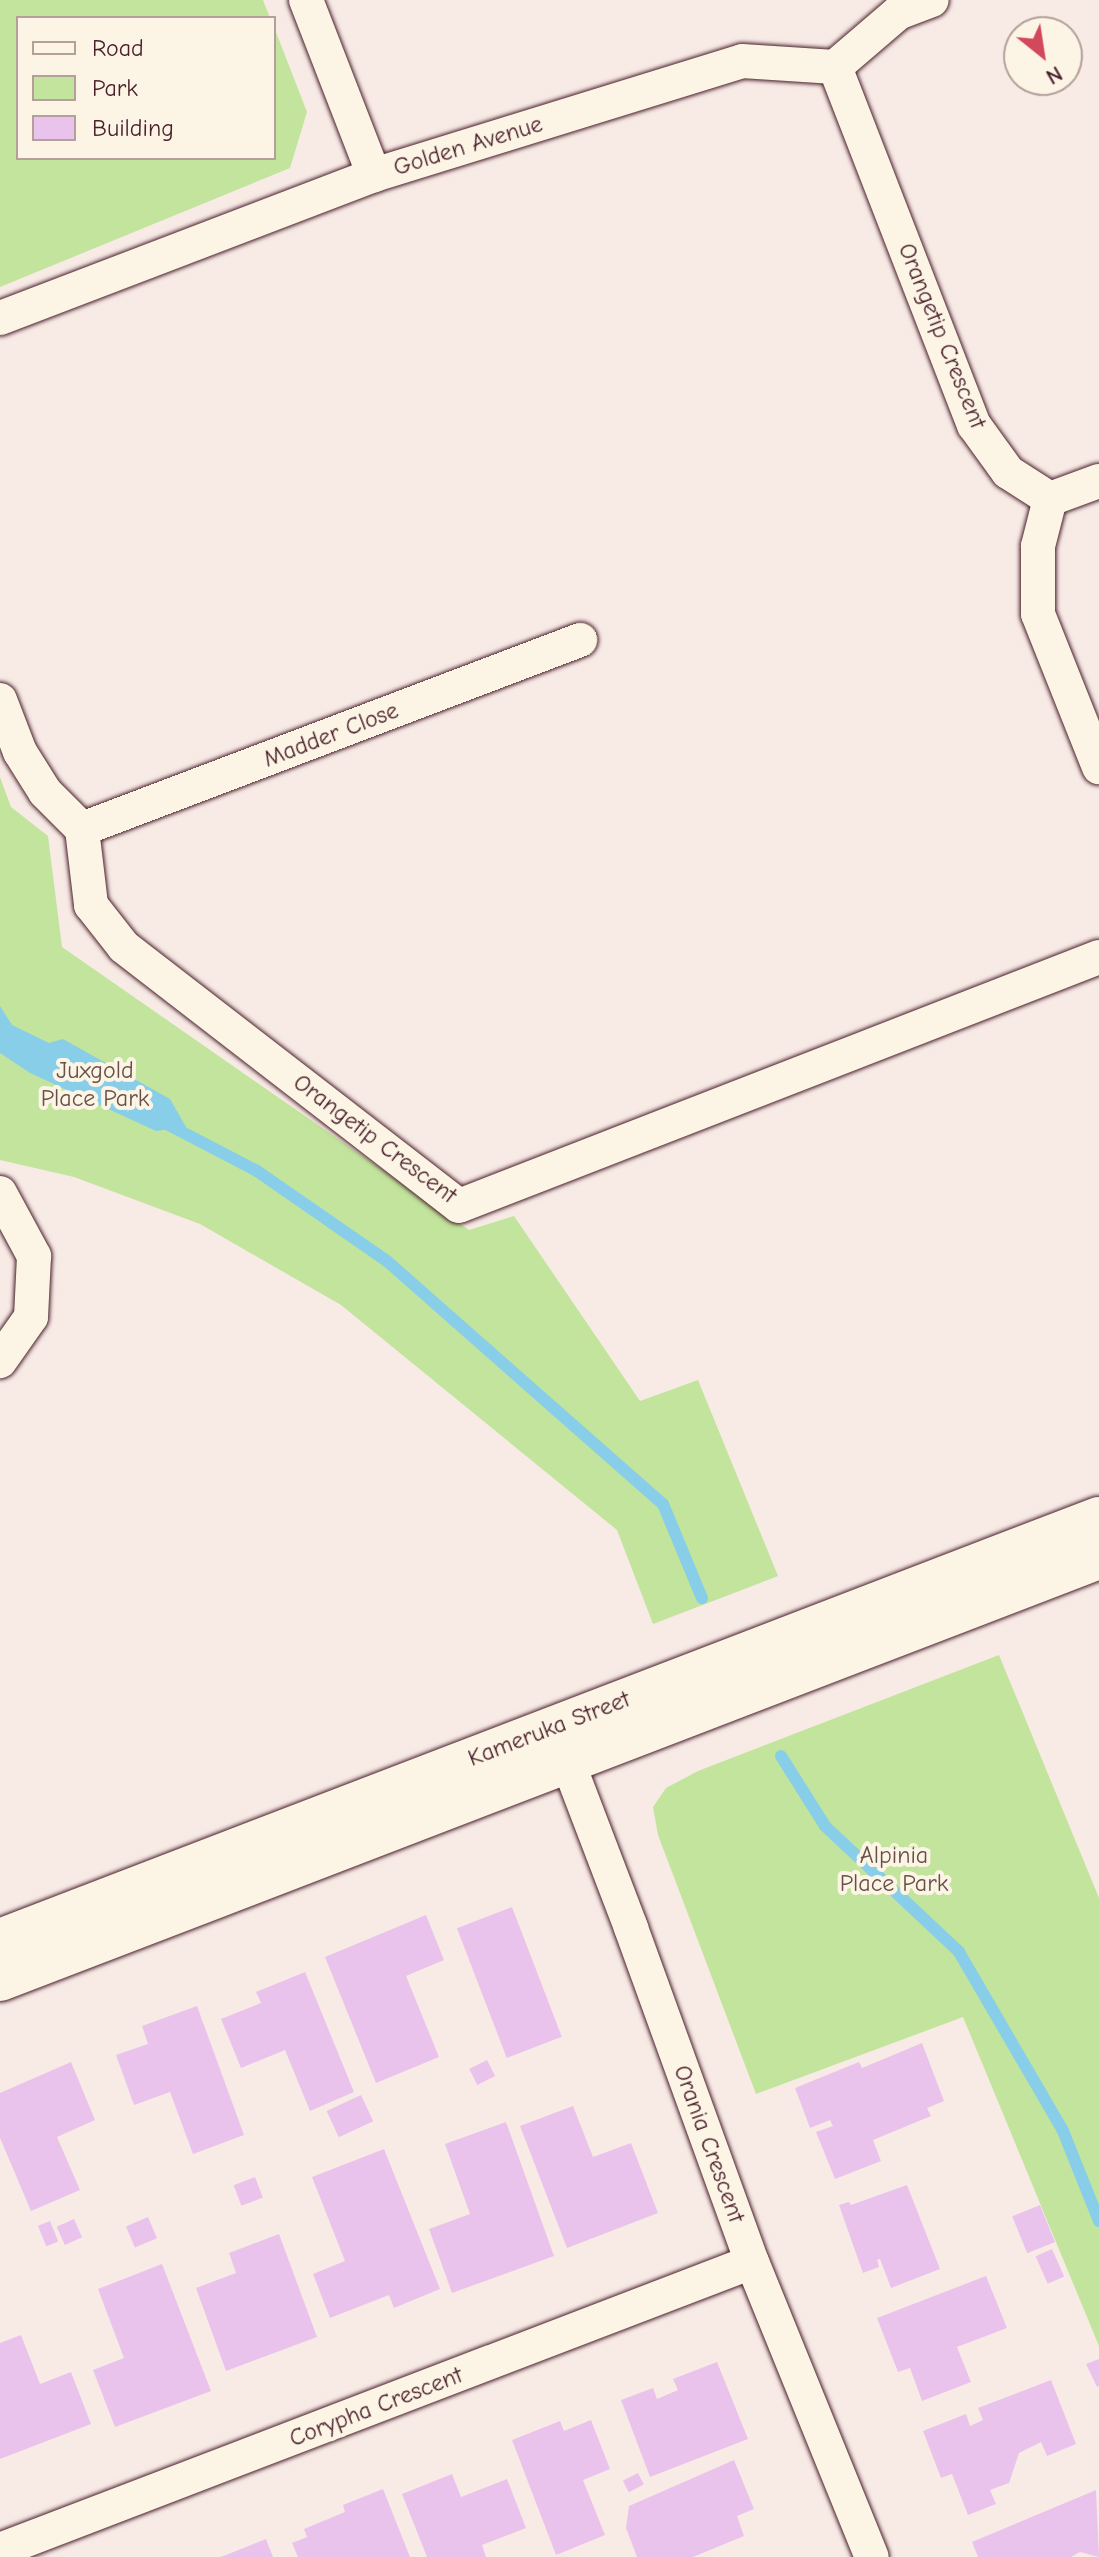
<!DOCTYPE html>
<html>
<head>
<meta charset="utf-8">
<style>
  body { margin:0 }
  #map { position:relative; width:1099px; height:2557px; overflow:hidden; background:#f8ebe6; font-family:"Comic Neue",sans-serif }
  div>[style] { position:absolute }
  .green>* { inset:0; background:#c2e49d }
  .water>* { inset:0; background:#88cee9 }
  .stream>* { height:12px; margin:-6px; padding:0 6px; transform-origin:6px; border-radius:6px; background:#88cee9 }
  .building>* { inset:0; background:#eac3ec; transform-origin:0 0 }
  .roads { filter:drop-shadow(0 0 2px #4a1f2b) drop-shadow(0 0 2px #4a1f2b) }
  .street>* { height:34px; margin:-17px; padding:0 17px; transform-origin:17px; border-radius:17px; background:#fcf5e5 }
  .secondary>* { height:44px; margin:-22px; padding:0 22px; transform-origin:22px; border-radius:22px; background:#fcf5e5 }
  span { translate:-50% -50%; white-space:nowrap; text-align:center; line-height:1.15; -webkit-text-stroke:8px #fcf5e5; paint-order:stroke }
  .street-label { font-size:24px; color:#4a1f2b }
  .park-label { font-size:24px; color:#685048 }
  .legend { position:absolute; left:16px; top:16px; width:260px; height:144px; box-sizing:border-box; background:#fcf5e5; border:2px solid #b59f9b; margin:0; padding:10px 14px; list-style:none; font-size:24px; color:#4a1f2b }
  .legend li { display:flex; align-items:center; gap:16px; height:40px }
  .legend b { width:40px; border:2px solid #b59f9b }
  .north { position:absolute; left:1003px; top:16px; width:80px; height:80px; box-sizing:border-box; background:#fcf5e5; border:2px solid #b59f9b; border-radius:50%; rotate:150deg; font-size:22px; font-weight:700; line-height:32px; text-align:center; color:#4a1f2b }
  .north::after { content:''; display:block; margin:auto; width:28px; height:36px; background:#d1495b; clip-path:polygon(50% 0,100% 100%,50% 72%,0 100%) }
</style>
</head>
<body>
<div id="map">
  <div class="green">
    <i style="clip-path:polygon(0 0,263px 0,270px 18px,18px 18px,18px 158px,274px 158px,274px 27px,307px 112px,290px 168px,0 287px)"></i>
    <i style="clip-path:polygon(0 777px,11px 807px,48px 836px,62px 947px,469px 1230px,514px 1216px,640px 1401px,698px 1380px,778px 1576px,653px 1624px,617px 1530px,341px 1305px,200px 1224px,74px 1177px,0 1160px)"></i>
    <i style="clip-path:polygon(999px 1655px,1099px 1898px,1099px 2346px,963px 2017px,756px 2094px,658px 1835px,653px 1807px,666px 1788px,698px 1771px)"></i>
  </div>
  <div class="water">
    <i style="clip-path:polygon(0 1006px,12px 1025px,49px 1043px,63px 1039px,170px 1099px,186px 1127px,156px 1131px,30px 1073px,0 1053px)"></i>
  </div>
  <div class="stream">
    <i style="left:163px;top:1122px;width:106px;rotate:27.5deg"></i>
    <i style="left:257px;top:1171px;width:158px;rotate:34.7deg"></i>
    <i style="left:387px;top:1261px;width:368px;rotate:41.4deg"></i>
    <i style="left:663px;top:1504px;width:102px;rotate:67.5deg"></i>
    <i style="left:781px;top:1756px;width:83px;rotate:57.8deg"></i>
    <i style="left:825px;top:1826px;width:184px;rotate:43.2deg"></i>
    <i style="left:959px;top:1952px;width:207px;rotate:59.8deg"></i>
    <i style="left:1063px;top:2131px;width:97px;rotate:68.2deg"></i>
  </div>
  <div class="building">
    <i style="left:512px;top:1907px;width:139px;height:59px;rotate:69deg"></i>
    <i style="clip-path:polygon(426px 1915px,444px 1960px,406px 1976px,439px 2057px,376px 2083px,325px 1957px)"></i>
    <i style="clip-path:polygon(305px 1972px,354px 2092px,310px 2111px,285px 2050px,241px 2068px,221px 2019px,261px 2003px,256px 1992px)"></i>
    <i style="clip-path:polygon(197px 2006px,244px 2135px,193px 2154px,170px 2092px,134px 2105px,116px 2055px,148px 2044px,142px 2026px)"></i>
    <i style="clip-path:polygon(922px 2043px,944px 2101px,927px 2108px,931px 2116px,873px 2140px,881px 2161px,835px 2179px,816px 2132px,833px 2126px,830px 2120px,810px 2128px,795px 2088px,859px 2062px,862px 2068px)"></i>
    <i style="left:487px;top:2060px;width:18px;height:20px;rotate:63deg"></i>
    <i style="clip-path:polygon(71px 2062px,95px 2120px,57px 2137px,80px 2190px,31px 2211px,0 2138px,0 2093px)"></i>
    <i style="left:361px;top:2095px;width:29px;height:38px;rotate:65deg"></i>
    <i style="clip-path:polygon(573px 2106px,593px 2157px,631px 2143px,658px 2213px,567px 2248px,520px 2126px)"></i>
    <i style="clip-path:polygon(506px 2122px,554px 2256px,452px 2293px,429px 2229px,470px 2214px,445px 2144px)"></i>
    <i style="clip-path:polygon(384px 2149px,440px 2289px,394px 2308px,389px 2295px,330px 2318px,313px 2274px,345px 2261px,312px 2177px)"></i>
    <i style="left:255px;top:2177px;width:22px;height:23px;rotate:69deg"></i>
    <i style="clip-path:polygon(907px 2185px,940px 2269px,891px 2288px,880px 2259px,877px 2260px,879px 2267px,863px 2273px,839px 2205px,849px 2202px,851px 2205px)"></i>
    <i style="left:1040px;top:2205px;width:40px;height:30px;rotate:68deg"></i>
    <i style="left:148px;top:2217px;width:23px;height:24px;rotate:67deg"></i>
    <i style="left:74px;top:2219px;width:20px;height:19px;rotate:66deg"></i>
    <i style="left:50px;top:2221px;width:22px;height:13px;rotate:68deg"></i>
    <i style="clip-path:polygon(279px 2234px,317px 2337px,226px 2371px,196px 2288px,236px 2273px,229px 2253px)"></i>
    <i style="left:1052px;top:2249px;width:30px;height:18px;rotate:66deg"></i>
    <i style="clip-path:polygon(162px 2264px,211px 2391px,115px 2427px,93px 2370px,124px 2358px,98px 2289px)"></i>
    <i style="clip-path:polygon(986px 2276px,1007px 2328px,957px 2347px,971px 2382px,922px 2401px,910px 2368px,898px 2372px,877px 2318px)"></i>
    <i style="clip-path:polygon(21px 2335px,40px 2384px,71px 2372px,91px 2424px,0 2459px,0 2343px)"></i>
    <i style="clip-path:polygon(1099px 2359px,1099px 2386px,1097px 2387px,1086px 2364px)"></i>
    <i style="clip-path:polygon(717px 2362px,748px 2439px,650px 2477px,621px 2400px,653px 2388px,657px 2399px,678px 2390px,673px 2379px)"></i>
    <i style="clip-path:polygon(1051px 2380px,1076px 2444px,1047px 2456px,1041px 2442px,1019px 2453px,1009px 2483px,990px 2490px,996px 2504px,968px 2515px,952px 2474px,941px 2478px,923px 2431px,966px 2414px,970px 2426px,983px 2420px,978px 2408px)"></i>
    <i style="clip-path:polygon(591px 2420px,610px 2469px,583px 2480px,605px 2535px,556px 2555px,512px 2440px,560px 2421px,564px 2431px)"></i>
    <i style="clip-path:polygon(734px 2460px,754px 2509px,737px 2516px,744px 2536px,693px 2557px,637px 2557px,626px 2528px,629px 2506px)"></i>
    <i style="left:638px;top:2473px;width:13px;height:17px;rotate:63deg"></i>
    <i style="clip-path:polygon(452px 2474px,461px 2497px,507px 2479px,526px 2528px,482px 2545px,486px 2557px,427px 2557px,402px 2494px)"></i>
    <i style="clip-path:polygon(383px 2489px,410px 2557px,298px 2557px,292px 2543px,307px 2537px,304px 2529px,345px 2512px,343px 2505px)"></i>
    <i style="clip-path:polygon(1096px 2490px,1099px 2557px,1080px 2552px,1071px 2557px,978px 2557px,972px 2542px)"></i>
    <i style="clip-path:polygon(266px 2539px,273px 2557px,221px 2557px)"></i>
  </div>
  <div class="roads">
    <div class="street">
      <i style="left:306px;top:0;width:188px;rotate:68.8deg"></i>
      <i style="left:835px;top:67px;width:384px;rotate:68.8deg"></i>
      <i style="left:974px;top:425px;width:58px;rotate:54.1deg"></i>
      <i style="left:1008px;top:472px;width:50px;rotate:32.7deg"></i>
      <i style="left:1050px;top:499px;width:49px;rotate:104.3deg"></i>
      <i style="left:1038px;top:546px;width:68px;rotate:90deg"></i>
      <i style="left:1038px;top:614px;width:165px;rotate:68.3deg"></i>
      <i style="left:0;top:318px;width:400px;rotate:-20.9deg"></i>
      <i style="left:374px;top:175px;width:385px;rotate:-17.2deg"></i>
      <i style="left:742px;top:61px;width:93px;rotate:3.7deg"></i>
      <i style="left:835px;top:67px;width:83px;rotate:-40.6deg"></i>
      <i style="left:898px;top:13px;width:36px;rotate:-21deg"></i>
      <i style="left:1050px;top:499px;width:52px;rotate:-20.2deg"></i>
      <i style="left:0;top:700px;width:56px;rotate:69deg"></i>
      <i style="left:20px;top:752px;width:47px;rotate:58deg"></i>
      <i style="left:45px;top:792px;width:52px;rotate:45deg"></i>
      <i style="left:82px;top:829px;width:77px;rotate:83.2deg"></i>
      <i style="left:91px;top:905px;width:53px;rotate:51.8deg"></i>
      <i style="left:124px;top:947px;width:423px;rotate:37.7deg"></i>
      <i style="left:459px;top:1206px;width:687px;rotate:-21.26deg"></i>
      <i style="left:82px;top:829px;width:533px;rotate:-20.78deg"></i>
      <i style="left:0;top:1193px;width:72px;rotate:61.6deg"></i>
      <i style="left:34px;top:1256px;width:61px;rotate:92.8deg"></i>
      <i style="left:31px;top:1317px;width:54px;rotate:125.2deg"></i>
      <i style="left:559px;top:1739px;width:202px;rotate:69.1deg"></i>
      <i style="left:631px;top:1928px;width:355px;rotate:70.1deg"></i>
      <i style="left:752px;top:2262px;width:318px;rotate:67.9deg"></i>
      <i style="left:0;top:2550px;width:805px;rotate:-20.96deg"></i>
    </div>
    <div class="secondary">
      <i style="left:0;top:1941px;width:1177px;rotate:-21.01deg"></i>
      <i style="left:0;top:1979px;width:1177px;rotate:-21.01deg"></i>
    </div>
  </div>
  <div class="street-label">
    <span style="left:468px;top:146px;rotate:-17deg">Golden Avenue</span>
    <span style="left:942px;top:336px;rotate:68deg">Orangetip Crescent</span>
    <span style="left:331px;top:735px;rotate:-21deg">Madder Close</span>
    <span style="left:375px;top:1139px;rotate:37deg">Orangetip Crescent</span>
    <span style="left:549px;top:1729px;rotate:-21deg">Kameruka Street</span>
    <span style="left:709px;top:2144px;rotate:70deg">Orania Crescent</span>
    <span style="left:376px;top:2407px;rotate:-21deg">Corypha Crescent</span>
  </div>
  <div class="park-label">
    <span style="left:95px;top:1085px">Juxgold<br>Place Park</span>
    <span style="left:894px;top:1870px">Alpinia<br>Place Park</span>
  </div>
  <ul class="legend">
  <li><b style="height:10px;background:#fcf5e5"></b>Road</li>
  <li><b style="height:22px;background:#c2e49d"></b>Park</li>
  <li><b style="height:22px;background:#eac3ec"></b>Building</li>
  </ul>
  <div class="north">N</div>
</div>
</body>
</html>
